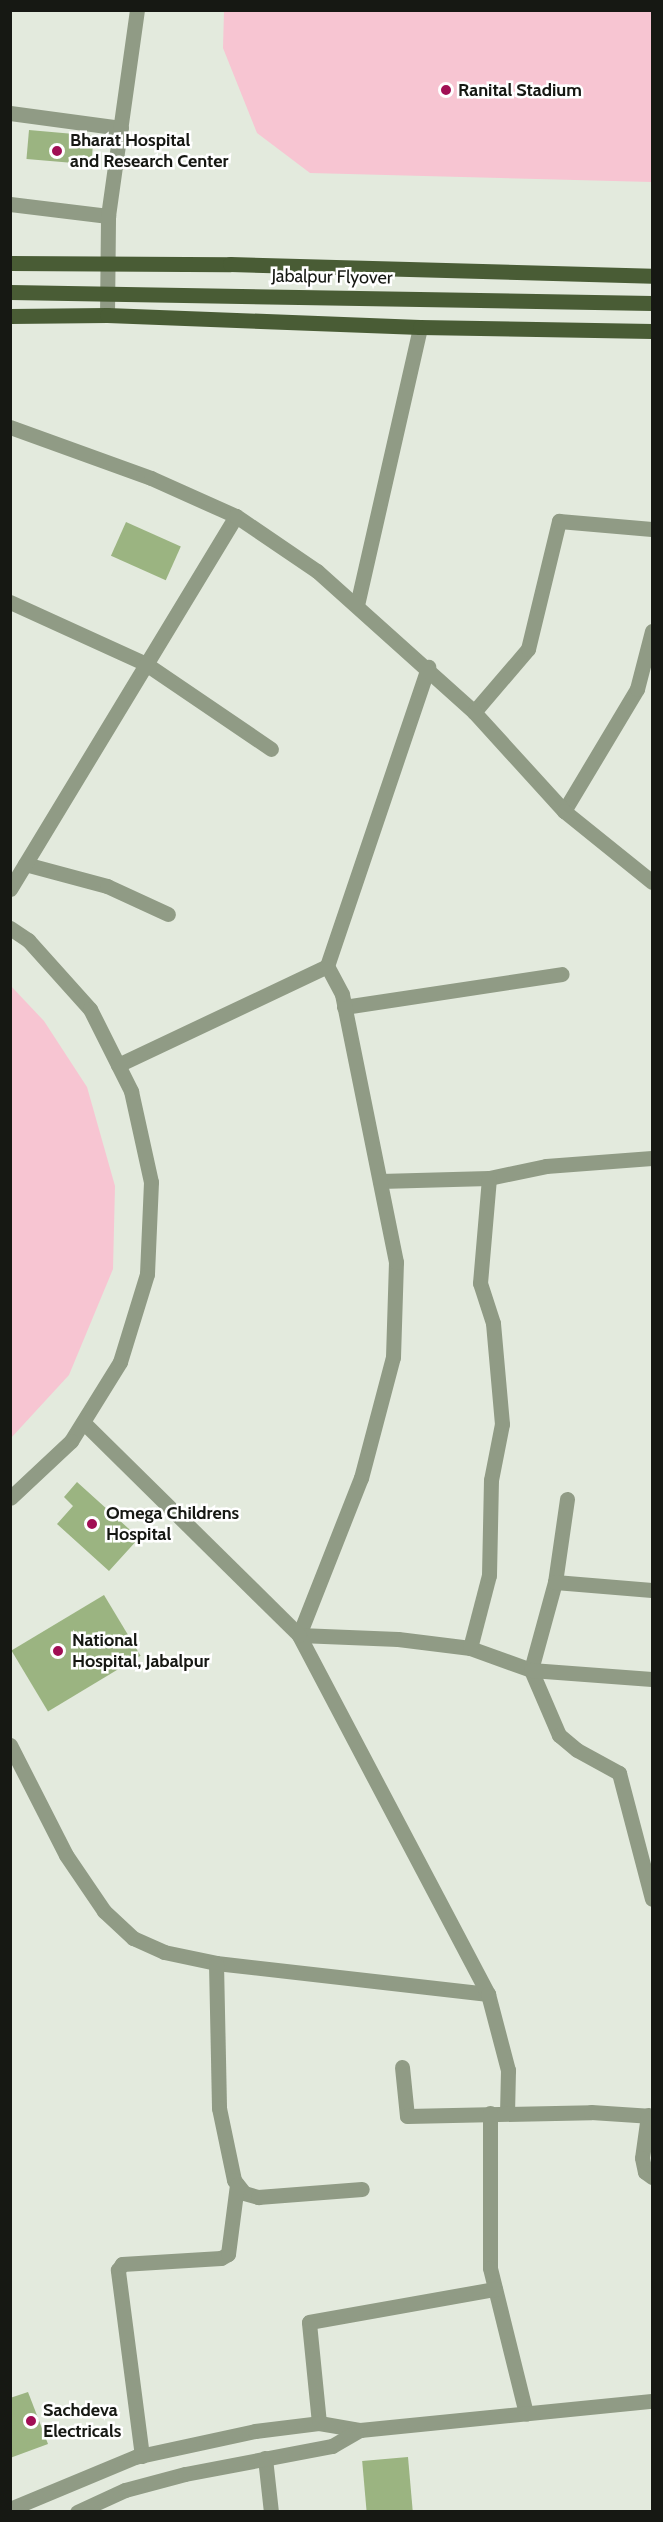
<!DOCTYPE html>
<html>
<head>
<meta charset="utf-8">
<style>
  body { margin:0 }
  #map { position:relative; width:663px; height:2522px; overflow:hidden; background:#e3eadd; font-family:Cabin,sans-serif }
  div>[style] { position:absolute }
  .green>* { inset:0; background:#f7c5d2 }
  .building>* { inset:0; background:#9bb481; transform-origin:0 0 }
  .minor>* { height:15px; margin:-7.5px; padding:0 7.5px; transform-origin:7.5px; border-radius:7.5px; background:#909b85 }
  .tertiary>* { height:15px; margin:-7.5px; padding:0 7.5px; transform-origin:7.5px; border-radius:7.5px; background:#909b85 }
  .primary>* { height:15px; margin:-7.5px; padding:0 7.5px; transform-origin:7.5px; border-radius:7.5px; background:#495c35 }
  .dots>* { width:16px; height:16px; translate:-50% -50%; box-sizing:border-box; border:3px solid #fff; border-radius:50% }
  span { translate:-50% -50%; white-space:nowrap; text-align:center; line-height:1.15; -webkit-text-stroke:5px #fff; paint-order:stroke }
  .poi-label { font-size:18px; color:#161813; font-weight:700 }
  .left { translate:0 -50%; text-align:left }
  .street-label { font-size:18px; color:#161813 }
  .frame { position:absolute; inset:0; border:12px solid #161813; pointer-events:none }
</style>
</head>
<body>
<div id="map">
  <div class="green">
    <i style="clip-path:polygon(224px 11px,652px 11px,652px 182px,310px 173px,257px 133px,223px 48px)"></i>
    <i style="clip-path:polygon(10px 985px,44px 1021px,87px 1087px,115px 1186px,113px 1269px,69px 1375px,11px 1438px)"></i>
  </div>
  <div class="building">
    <i style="left:29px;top:130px;width:65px;height:29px;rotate:5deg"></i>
    <i style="left:126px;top:522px;width:60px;height:37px;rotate:24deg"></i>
    <i style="clip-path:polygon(77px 1482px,139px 1538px,109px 1571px,57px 1524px,73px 1506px,64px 1497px)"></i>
    <i style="left:104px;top:1595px;width:71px;height:108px;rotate:59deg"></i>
    <i style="clip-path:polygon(28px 2392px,48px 2444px,10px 2458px,10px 2398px)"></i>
    <i style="left:408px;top:2457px;width:54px;height:46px;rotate:85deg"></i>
  </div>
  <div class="minor">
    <i style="left:10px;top:113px;width:112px;rotate:7.7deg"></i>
    <i style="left:10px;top:204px;width:99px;rotate:7deg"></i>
    <i style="left:107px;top:315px;width:99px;rotate:-89.4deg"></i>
    <i style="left:108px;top:216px;width:208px;rotate:-82deg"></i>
    <i style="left:10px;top:602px;width:149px;rotate:24.5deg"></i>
    <i style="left:146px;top:664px;width:151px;rotate:34.2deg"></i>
    <i style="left:357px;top:605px;width:285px;rotate:-77.2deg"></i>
    <i style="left:474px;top:712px;width:83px;rotate:-49.4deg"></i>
    <i style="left:528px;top:649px;width:132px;rotate:-76.4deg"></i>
    <i style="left:559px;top:521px;width:93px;rotate:4.9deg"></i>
    <i style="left:564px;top:811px;width:142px;rotate:-59.1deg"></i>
    <i style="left:637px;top:689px;width:60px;rotate:-75.5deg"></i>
    <i style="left:25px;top:864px;width:85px;rotate:15deg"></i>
    <i style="left:107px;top:886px;width:67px;rotate:24.7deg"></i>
    <i style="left:10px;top:889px;width:436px;rotate:-58.8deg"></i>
    <i style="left:344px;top:1007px;width:220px;rotate:-8.6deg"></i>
    <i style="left:118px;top:1065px;width:231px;rotate:-25.3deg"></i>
    <i style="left:327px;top:966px;width:316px;rotate:-71.3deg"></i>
    <i style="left:380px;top:1181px;width:109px;rotate:-1.6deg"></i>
    <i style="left:489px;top:1178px;width:58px;rotate:-11.9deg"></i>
    <i style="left:546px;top:1166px;width:106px;rotate:-4.3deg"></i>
    <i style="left:567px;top:1499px;width:84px;rotate:98.2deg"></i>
    <i style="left:555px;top:1582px;width:91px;rotate:105.3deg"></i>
    <i style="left:531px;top:1670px;width:71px;rotate:66.7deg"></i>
    <i style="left:559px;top:1735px;width:23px;rotate:40deg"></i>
    <i style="left:577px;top:1750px;width:48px;rotate:28.7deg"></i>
    <i style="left:619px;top:1773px;width:130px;rotate:75.3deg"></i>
    <i style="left:555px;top:1582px;width:97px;rotate:4.7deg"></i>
    <i style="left:299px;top:1635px;width:169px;rotate:-68.5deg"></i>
    <i style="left:361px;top:1478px;width:125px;rotate:-75.2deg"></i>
    <i style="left:393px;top:1357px;width:95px;rotate:-88.2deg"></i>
    <i style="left:396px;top:1262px;width:273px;rotate:-101.4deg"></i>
    <i style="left:342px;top:994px;width:32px;rotate:-118deg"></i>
    <i style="left:299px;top:1635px;width:99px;rotate:2.3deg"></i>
    <i style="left:398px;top:1639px;width:73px;rotate:7.1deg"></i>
    <i style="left:470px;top:1648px;width:65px;rotate:19.8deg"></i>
    <i style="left:531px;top:1670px;width:121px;rotate:4.3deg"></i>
    <i style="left:470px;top:1648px;width:75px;rotate:-75.4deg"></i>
    <i style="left:489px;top:1575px;width:95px;rotate:-88.8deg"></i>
    <i style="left:491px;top:1480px;width:57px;rotate:-78.9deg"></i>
    <i style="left:502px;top:1424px;width:101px;rotate:-95.1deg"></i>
    <i style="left:493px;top:1323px;width:42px;rotate:-108deg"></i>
    <i style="left:480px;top:1283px;width:105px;rotate:-85.1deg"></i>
    <i style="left:10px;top:1745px;width:123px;rotate:63deg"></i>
    <i style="left:66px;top:1855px;width:68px;rotate:55.8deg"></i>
    <i style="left:104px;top:1911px;width:40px;rotate:43deg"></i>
    <i style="left:133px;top:1938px;width:34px;rotate:24deg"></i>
    <i style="left:164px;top:1952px;width:53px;rotate:11.9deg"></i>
    <i style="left:216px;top:1963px;width:274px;rotate:6.5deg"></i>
    <i style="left:488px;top:1994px;width:406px;rotate:-117.8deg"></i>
    <i style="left:299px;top:1635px;width:303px;rotate:-135.4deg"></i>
    <i style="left:216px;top:1963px;width:145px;rotate:88.8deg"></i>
    <i style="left:219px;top:2108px;width:74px;rotate:78.2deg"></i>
    <i style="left:234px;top:2180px;width:16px;rotate:52deg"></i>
    <i style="left:244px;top:2193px;width:15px;rotate:16deg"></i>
    <i style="left:258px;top:2197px;width:104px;rotate:-4.4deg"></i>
    <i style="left:488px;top:1994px;width:79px;rotate:75.3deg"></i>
    <i style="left:508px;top:2070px;width:43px;rotate:91.3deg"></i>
    <i style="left:402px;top:2067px;width:49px;rotate:84.2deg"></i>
    <i style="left:407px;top:2116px;width:184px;rotate:-1.2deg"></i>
    <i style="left:591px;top:2112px;width:61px;rotate:3.8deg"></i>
    <i style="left:490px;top:2113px;width:155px;rotate:90deg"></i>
    <i style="left:490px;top:2268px;width:150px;rotate:76.1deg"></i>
    <i style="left:648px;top:2115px;width:43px;rotate:97.9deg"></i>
    <i style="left:642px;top:2158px;width:14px;rotate:78deg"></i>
    <i style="left:645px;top:2172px;width:9px;rotate:36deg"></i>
    <i style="left:319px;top:2423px;width:101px;rotate:-95.7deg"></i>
    <i style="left:309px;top:2322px;width:189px;rotate:-10.1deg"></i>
    <i style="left:142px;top:2456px;width:188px;rotate:-97.4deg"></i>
    <i style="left:118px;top:2270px;width:7px;rotate:-56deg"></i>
    <i style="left:122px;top:2264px;width:99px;rotate:-3.5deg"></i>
    <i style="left:221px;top:2258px;width:8px;rotate:-30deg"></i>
    <i style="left:228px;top:2254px;width:70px;rotate:-82.6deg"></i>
    <i style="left:265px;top:2458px;width:54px;rotate:83.7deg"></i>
  </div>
  <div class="tertiary">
    <i style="left:10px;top:427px;width:150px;rotate:19.9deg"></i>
    <i style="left:151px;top:478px;width:93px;rotate:24.1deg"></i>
    <i style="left:236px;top:516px;width:98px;rotate:34.2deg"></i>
    <i style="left:317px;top:571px;width:211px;rotate:41.9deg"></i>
    <i style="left:474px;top:712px;width:134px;rotate:47.7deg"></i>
    <i style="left:564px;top:811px;width:113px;rotate:38.9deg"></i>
    <i style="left:10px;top:928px;width:22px;rotate:34deg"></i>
    <i style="left:28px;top:940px;width:93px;rotate:48.1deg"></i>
    <i style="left:90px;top:1009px;width:92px;rotate:63.4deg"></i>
    <i style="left:131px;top:1091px;width:93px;rotate:77.6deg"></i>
    <i style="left:151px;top:1182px;width:92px;rotate:92.5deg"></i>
    <i style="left:147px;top:1274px;width:92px;rotate:107.1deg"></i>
    <i style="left:120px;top:1362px;width:93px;rotate:121.8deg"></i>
    <i style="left:71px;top:1441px;width:83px;rotate:136.9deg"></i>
    <i style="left:10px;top:2509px;width:135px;rotate:-22.6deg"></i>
    <i style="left:135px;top:2457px;width:123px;rotate:-12.2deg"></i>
    <i style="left:255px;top:2431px;width:64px;rotate:-7.1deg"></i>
    <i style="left:319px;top:2423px;width:42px;rotate:9.7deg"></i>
    <i style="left:360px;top:2430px;width:293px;rotate:-5.7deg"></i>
    <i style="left:77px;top:2512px;width:53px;rotate:-24.6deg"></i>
    <i style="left:125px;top:2490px;width:62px;rotate:-14.9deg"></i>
    <i style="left:185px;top:2474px;width:150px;rotate:-10.8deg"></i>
    <i style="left:332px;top:2446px;width:32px;rotate:-30deg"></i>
  </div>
  <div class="primary">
    <i style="left:10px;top:263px;width:220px;rotate:0.3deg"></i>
    <i style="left:230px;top:264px;width:422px;rotate:1.6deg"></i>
    <i style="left:10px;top:292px;width:642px;rotate:0.98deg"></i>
    <i style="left:10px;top:316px;width:97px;rotate:-0.6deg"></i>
    <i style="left:107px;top:315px;width:313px;rotate:2.2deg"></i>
    <i style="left:420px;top:327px;width:232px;rotate:1deg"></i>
  </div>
  <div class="dots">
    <i style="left:446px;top:90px;background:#a10e54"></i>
    <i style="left:57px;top:151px;background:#a10e54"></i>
    <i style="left:92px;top:1524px;background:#a10e54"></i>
    <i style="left:58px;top:1651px;background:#a10e54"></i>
    <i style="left:31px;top:2421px;background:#a10e54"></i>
  </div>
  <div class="poi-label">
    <span class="left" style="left:458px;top:90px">Ranital Stadium</span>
    <span class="left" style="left:70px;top:151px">Bharat Hospital<br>and Research Center</span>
    <span class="left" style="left:106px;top:1524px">Omega Childrens<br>Hospital</span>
    <span class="left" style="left:72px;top:1651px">National<br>Hospital, Jabalpur</span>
    <span class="left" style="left:43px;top:2421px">Sachdeva<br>Electricals</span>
  </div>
  <div class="street-label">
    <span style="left:332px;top:277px;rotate:1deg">Jabalpur Flyover</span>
  </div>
  <div class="frame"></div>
</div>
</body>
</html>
